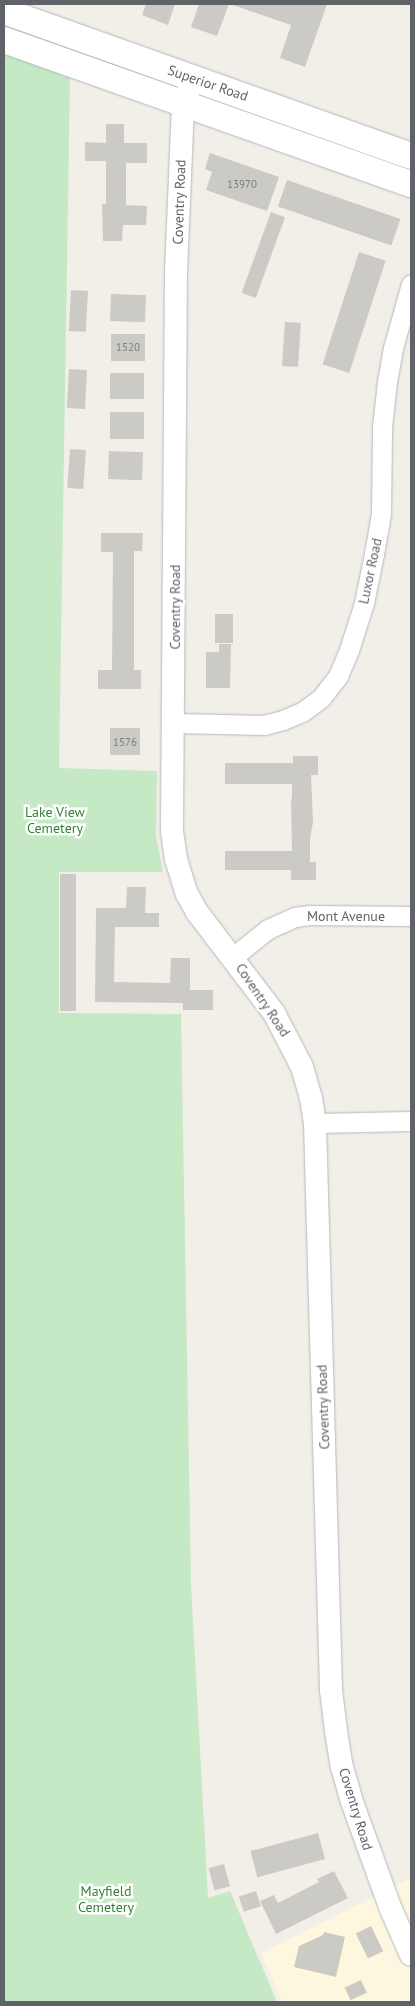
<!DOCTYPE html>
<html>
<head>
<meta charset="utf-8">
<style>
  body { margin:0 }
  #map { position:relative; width:415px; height:2006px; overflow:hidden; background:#f1efe8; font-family:"PT Sans",sans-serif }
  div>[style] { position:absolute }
  .commercial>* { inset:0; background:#fef7e0 }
  .green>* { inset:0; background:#c5e8c5 }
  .building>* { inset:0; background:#cccac5; transform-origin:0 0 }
  .roads { filter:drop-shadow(0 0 1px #b5b8bc) drop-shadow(0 0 1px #b5b8bc) }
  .minor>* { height:19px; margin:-9.5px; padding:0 9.5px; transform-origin:9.5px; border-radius:9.5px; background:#fff }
  .tertiary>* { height:22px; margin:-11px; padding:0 11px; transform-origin:11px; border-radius:11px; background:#fff }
  .secondary>* { height:26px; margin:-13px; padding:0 13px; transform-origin:13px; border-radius:13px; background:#fff }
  span { translate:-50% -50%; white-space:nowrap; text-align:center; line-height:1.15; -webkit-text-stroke:5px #fff; paint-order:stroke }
  .number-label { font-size:11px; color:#7a7d7f }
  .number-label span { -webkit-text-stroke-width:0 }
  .street-label { font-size:14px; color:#5f6368 }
  .park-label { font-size:14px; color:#348238 }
  .frame { position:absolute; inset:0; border:5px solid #5f6368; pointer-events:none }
</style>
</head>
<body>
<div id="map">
  <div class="commercial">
    <i style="clip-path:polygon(411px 1878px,411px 2002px,282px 2002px,261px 1953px)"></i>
  </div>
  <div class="green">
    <i style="clip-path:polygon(4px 53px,70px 76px,59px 768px,157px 771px,156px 836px,163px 872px,59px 872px,59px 1013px,181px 1014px,191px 1584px,208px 1898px,230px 1891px,277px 2002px,4px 2002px)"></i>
  </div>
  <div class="building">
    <i style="clip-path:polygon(146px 4px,175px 4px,168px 25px,142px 15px)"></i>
    <i style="clip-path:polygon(199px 4px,229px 4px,217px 36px,191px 27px)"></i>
    <i style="clip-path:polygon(230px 4px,327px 4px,305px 67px,280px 58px,291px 25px)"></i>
    <i style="clip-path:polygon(106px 124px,124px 124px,124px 143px,147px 143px,147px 163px,126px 163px,126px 205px,147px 206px,146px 225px,123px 225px,122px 241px,103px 241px,102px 204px,106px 204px,106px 161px,85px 161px,85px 142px,106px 143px)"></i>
    <i style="clip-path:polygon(210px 153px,279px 177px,267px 211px,206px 190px,212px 172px,205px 169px)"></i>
    <i style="left:287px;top:180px;width:120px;height:28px;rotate:19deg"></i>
    <i style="left:271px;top:212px;width:15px;height:86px;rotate:20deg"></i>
    <i style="left:359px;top:252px;width:28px;height:118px;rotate:18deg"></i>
    <i style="left:71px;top:290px;width:17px;height:41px;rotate:3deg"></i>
    <i style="left:111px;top:294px;width:35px;height:27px;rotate:2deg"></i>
    <i style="left:285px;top:322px;width:16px;height:44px;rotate:4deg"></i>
    <i style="left:111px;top:334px;width:34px;height:27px"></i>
    <i style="left:69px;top:369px;width:18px;height:39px;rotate:3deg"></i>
    <i style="left:110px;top:373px;width:34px;height:26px"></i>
    <i style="left:110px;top:412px;width:34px;height:27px"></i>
    <i style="left:70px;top:449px;width:16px;height:39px;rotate:4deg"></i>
    <i style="left:109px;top:451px;width:34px;height:28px;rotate:2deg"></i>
    <i style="clip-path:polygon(101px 533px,143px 533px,142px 551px,134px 551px,134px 670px,141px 670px,141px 689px,98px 689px,98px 670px,112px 670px,113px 552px,101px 552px)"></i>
    <i style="left:215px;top:614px;width:18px;height:29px"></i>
    <i style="clip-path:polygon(219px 644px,231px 644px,230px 688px,206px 688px,206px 652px,219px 652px)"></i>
    <i style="left:110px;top:728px;width:30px;height:27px"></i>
    <i style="clip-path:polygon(293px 756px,318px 756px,318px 775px,311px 775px,313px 822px,310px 838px,310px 862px,316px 862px,316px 880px,291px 880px,291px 870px,225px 870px,225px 851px,292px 851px,291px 799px,292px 799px,292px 784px,225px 784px,225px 763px,293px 763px)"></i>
    <i style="left:60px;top:874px;width:16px;height:137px"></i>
    <i style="clip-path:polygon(127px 887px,146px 887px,145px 913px,159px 913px,159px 927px,115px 927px,114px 982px,170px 983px,171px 958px,190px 958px,190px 990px,213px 990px,213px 1010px,183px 1010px,183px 1003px,95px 1002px,96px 908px,126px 908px)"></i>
    <i style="left:318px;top:1833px;width:27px;height:70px;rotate:75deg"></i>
    <i style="left:224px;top:1864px;width:23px;height:16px;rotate:75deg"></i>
    <i style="clip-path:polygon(334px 1871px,348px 1898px,276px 1934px,260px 1901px,274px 1895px,278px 1903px,319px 1882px,317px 1879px)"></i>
    <i style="left:256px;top:1891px;width:16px;height:18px;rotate:72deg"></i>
    <i style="left:371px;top:1926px;width:28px;height:17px;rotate:64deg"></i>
    <i style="clip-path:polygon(324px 1932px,345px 1937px,336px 1977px,294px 1967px,299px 1946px,323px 1935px)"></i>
    <i style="left:361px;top:1980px;width:14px;height:18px;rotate:65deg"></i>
  </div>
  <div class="roads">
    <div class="minor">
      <i style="left:175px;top:723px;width:89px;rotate:1.3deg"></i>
      <i style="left:264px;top:725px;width:20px;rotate:-15deg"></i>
      <i style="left:283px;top:720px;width:21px;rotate:-23deg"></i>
      <i style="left:302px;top:712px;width:24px;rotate:-36deg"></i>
      <i style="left:321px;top:698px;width:28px;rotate:-52deg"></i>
      <i style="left:338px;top:676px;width:28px;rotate:-67deg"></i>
      <i style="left:349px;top:650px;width:49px;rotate:-72.3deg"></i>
      <i style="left:364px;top:603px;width:50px;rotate:-78.5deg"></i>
      <i style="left:374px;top:554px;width:41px;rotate:-80.1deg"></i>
      <i style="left:381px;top:514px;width:87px;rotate:-89.3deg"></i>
      <i style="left:382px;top:427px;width:45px;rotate:-83.7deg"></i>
      <i style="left:387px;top:382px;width:35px;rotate:-80deg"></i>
      <i style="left:393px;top:348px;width:66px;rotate:-74.3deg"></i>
      <i style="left:233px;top:957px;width:45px;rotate:-38.7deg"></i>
      <i style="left:268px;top:929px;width:30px;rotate:-24deg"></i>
      <i style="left:295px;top:917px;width:14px;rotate:-8deg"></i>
      <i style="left:309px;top:915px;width:102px;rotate:0.6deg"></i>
      <i style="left:315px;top:1123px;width:96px;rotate:-1.2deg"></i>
    </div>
    <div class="tertiary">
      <i style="left:193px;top:78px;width:29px;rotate:110deg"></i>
      <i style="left:183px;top:105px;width:164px;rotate:92.4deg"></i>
      <i style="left:176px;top:269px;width:562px;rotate:90.41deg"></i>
      <i style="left:172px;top:831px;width:28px;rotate:82deg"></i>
      <i style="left:176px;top:859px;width:37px;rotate:73deg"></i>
      <i style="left:187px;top:894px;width:21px;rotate:61deg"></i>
      <i style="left:197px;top:912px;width:127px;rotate:52.7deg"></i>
      <i style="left:274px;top:1013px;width:61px;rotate:62.6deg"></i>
      <i style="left:302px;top:1067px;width:32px;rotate:74deg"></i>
      <i style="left:311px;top:1098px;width:25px;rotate:81deg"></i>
      <i style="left:315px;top:1123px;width:567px;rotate:88.38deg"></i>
      <i style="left:331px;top:1690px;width:41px;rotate:83deg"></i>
      <i style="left:336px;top:1731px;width:36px;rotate:81deg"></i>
      <i style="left:342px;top:1767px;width:36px;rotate:74deg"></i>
      <i style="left:352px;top:1802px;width:112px;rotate:70.1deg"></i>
      <i style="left:390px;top:1907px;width:52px;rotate:66.4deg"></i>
    </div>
    <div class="secondary">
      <i style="left:4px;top:11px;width:432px;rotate:19.6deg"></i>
      <i style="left:4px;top:40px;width:432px;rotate:19.5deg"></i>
    </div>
  </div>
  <div class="number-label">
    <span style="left:242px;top:184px">13970</span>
    <span style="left:128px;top:347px">1520</span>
    <span style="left:125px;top:742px">1576</span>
  </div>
  <div class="street-label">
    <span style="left:208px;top:83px;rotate:19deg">Superior Road</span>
    <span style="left:179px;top:202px;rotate:-88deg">Coventry Road</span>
    <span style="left:370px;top:571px;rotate:-78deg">Luxor Road</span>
    <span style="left:175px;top:607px;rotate:-90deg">Coventry Road</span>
    <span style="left:346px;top:916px">Mont Avenue</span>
    <span style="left:263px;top:1000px;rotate:56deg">Coventry Road</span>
    <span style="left:323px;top:1407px;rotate:-92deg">Coventry Road</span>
    <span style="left:356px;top:1809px;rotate:73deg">Coventry Road</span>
  </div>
  <div class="park-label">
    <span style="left:55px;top:820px">Lake View<br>Cemetery</span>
    <span style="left:106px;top:1899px">Mayfield<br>Cemetery</span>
  </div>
  <div class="frame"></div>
</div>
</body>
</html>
